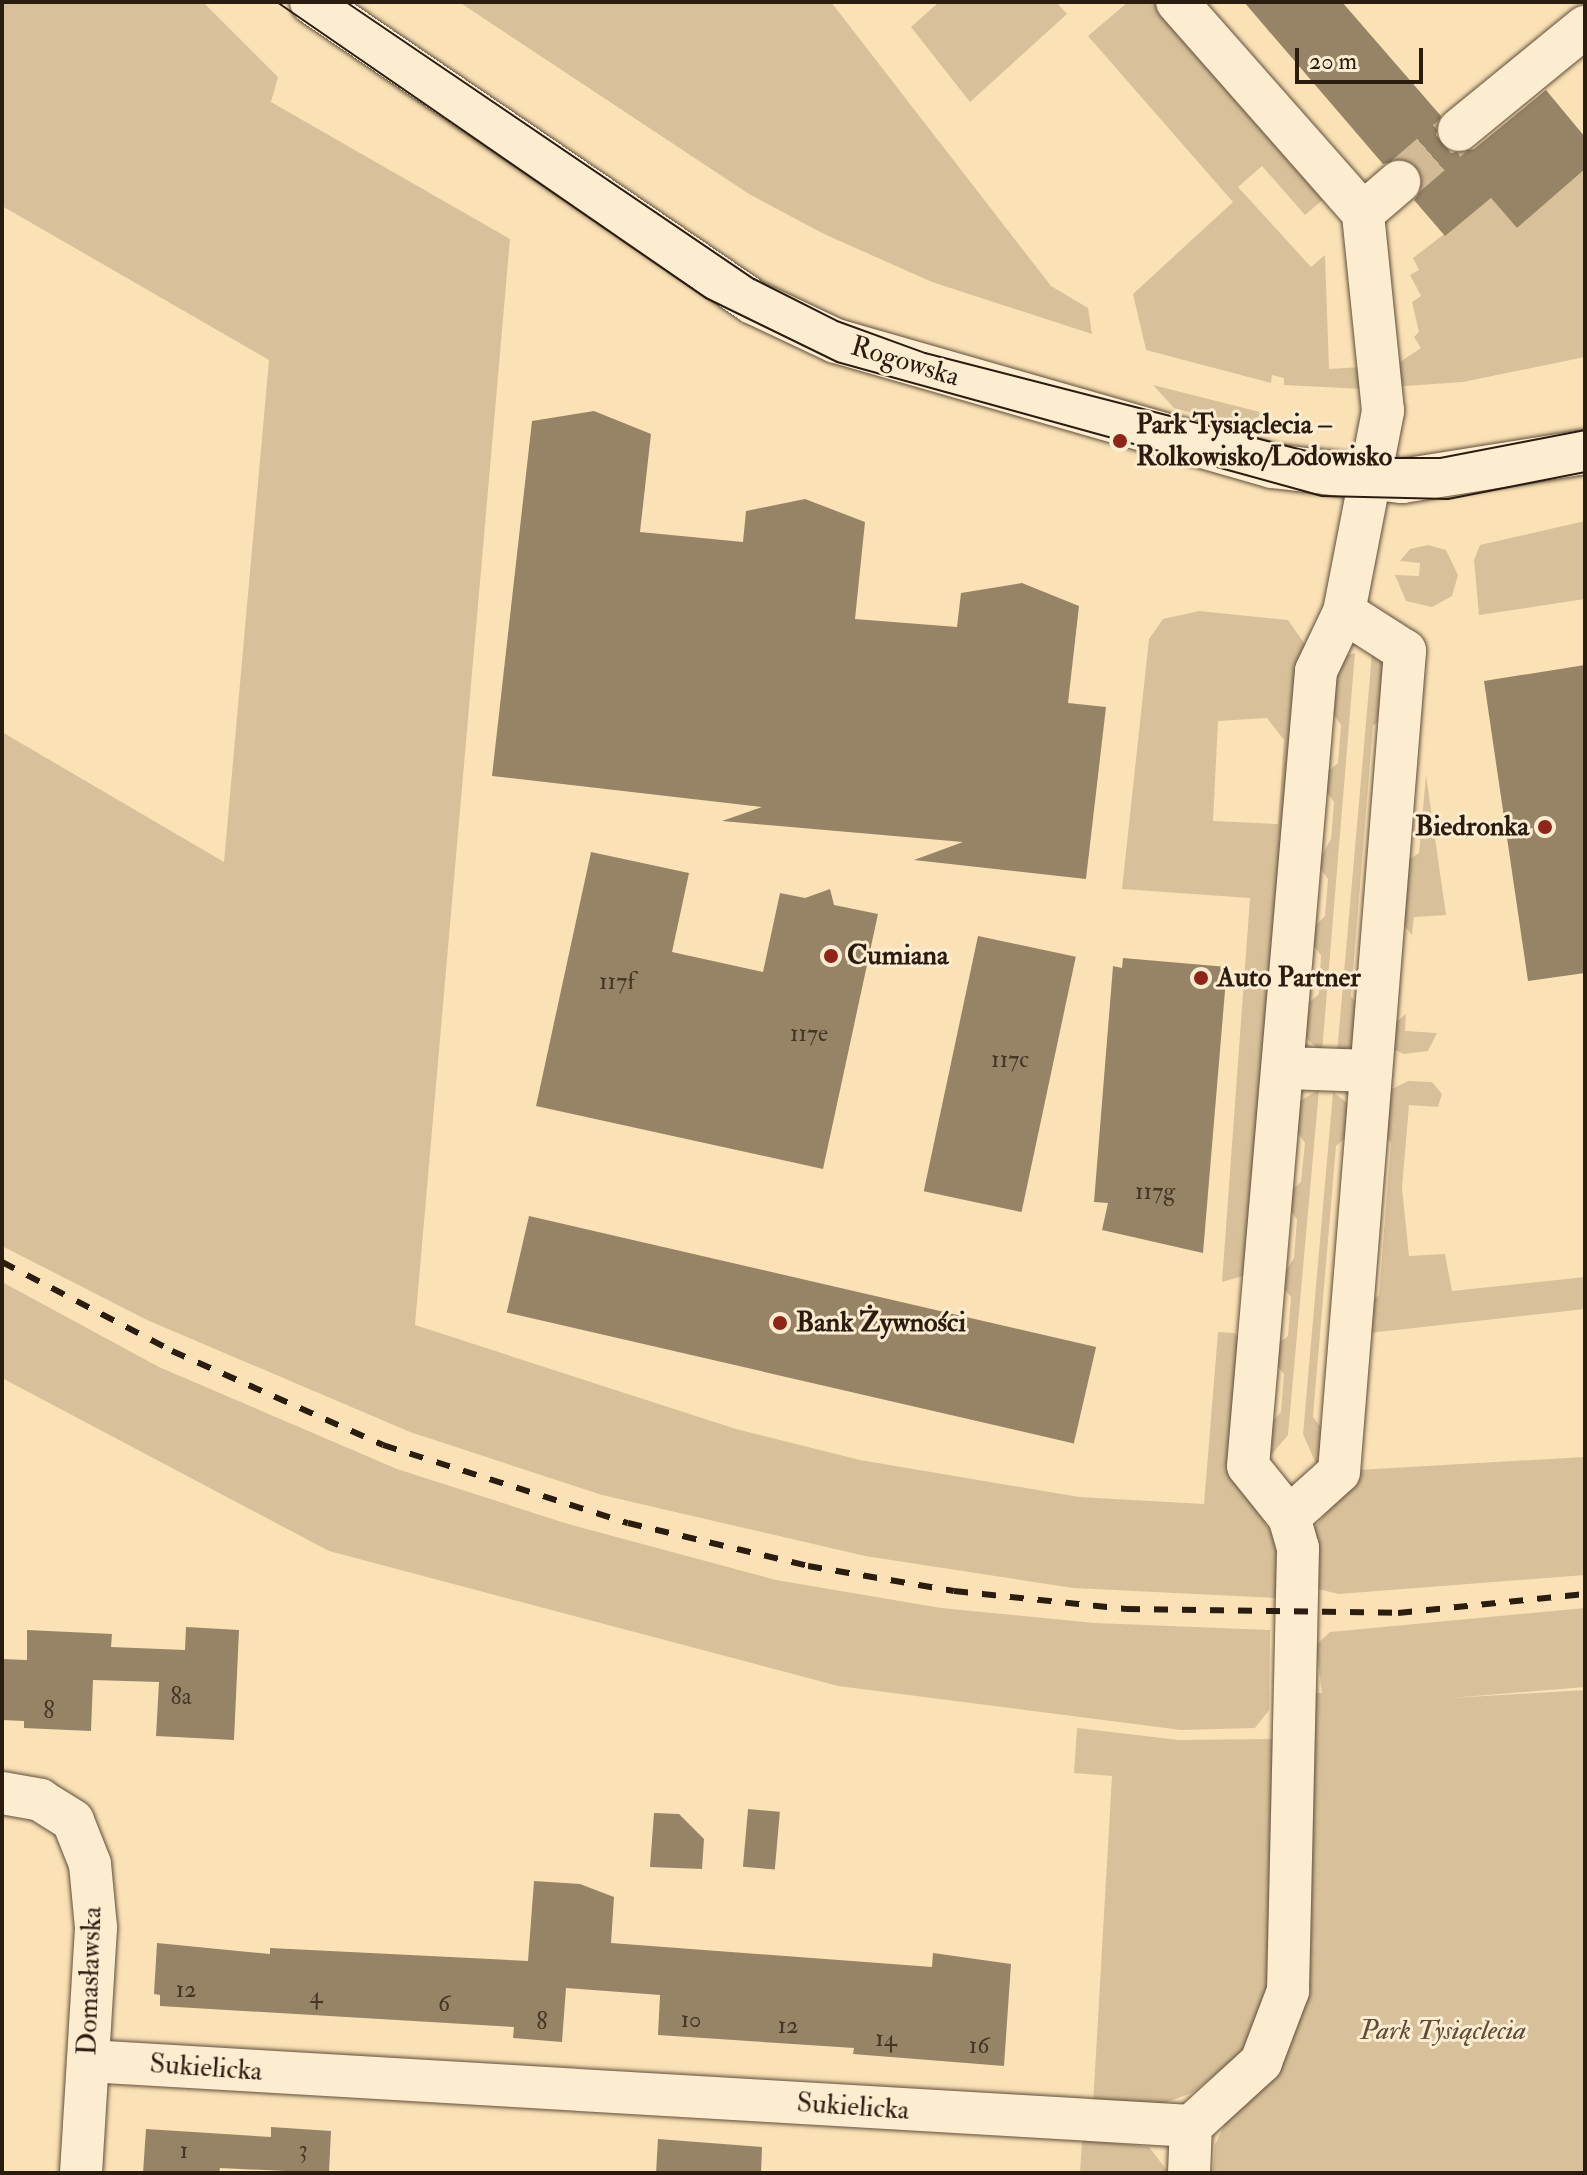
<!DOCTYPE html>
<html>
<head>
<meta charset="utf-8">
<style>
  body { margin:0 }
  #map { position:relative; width:1587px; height:2175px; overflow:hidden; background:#fbe2b6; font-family:"IM FELL Double Pica",serif }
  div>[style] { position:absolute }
  .green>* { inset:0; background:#d8c09a }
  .building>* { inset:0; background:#978366; transform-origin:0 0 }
  .street-tunnel>* { height:42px; margin-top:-21px; transform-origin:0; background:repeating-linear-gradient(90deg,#d1ba95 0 42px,transparent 0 63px) }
  .roads { filter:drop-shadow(0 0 2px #5f4e3a) drop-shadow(0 0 2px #5f4e3a) }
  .street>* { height:42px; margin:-21px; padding:0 21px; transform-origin:21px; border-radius:21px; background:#fcecd0 }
  .secondary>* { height:44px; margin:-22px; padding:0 22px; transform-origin:22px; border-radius:22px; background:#fcecd0 }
  .tram>* { height:2px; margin:-1px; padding:0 1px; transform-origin:1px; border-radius:1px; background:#2b1c10 }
  .rail>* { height:6px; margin-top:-3px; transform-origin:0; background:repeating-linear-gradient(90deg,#2b1c10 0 14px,transparent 0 28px) }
  .dots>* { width:22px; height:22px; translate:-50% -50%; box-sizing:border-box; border:4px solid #fcecd0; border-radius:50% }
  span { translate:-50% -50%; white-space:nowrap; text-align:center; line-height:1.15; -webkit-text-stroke:6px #fcecd0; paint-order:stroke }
  .number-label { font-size:24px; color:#463626 }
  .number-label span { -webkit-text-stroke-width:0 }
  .street-label { font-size:28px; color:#2b1c10 }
  .poi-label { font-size:28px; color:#2b1c10; font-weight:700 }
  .left { translate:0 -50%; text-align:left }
  .right { translate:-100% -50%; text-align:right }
  .park-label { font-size:28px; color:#5f4d39; font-style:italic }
  .frame { position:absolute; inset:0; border:4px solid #2b1c10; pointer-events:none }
  .scale { position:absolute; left:1295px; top:48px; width:128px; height:36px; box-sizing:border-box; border:4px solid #2b1c10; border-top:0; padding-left:10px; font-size:24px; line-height:28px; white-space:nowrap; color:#2b1c10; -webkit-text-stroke:6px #fcecd0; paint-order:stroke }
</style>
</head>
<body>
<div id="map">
  <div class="green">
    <i style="clip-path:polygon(2px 2px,203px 2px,278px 77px,271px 102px,510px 239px,415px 1325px,736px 1429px,860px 1460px,1079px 1497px,1204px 1504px,1218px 1332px,1234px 1333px,1243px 1341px,1245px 1492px,1282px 1550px,1277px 1598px,1073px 1588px,865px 1556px,602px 1495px,410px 1432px,147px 1320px,2px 1246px,2px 732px,224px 862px,269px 360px,2px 206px)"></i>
    <i style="clip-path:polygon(459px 2px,831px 2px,1051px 286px,1088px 308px,1092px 334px,932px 282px,824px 234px,749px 194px)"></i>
    <i style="clip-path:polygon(939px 2px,1056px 2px,1067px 14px,970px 102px,911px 27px)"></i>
    <i style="clip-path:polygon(1128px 2px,1158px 2px,1326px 197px,1305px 215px,1262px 166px,1238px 187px,1311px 267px,1325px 255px,1329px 369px,1361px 367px,1362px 389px,1284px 385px,1284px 378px,1272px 375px,1271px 383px,1146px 350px,1133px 294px,1233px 202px,1088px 36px)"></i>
    <i style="clip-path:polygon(1585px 169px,1585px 357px,1463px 382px,1390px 387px,1388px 370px,1421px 348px,1414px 337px,1419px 332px,1412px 302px,1421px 296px,1410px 275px,1419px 270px,1413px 258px,1491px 198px,1517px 228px)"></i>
    <i style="clip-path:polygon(1153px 385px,1260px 412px,1255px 430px,1174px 408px)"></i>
    <i style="clip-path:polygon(1585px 521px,1585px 599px,1479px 615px,1474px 560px,1480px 545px)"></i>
    <i style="clip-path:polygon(1428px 545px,1446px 550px,1458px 575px,1452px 596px,1432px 607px,1406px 601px,1395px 575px,1419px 576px,1420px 563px,1400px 561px,1410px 549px)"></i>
    <i style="clip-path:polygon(evenodd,1199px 611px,1288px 620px,1306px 646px,1253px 1273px,1222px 1282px,1250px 898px,1122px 889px,1149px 639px,1163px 619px,1199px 611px,1267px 718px,1284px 740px,1278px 824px,1213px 821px,1218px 721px,1267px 718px)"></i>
    <i style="clip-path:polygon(1355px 653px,1322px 1052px,1302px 1035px,1300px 1010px,1319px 994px,1321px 955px,1310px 942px,1311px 930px,1325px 916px,1328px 879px,1317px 864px,1331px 839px,1334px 802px,1324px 788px,1326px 773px,1338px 763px,1341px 725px,1327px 705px,1343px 657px)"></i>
    <i style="clip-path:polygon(1372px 654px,1384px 664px,1389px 713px,1373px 726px,1351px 996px,1363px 1013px,1354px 1046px,1337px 1053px)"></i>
    <i style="clip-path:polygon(1426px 775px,1446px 915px,1414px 917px,1412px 935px,1400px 920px,1401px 865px,1419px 853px)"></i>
    <i style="clip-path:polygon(1406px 1014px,1405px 1031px,1437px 1033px,1428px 1051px,1404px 1054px,1390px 1048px,1396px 1022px)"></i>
    <i style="clip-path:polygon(1408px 1081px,1432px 1082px,1442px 1094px,1438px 1107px,1409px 1105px,1402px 1188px,1409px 1256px,1445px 1254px,1452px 1291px,1585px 1277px,1585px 1309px,1360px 1334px,1361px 1311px,1379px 1295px,1391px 1143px,1379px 1126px,1390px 1090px)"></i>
    <i style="clip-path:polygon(1319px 1090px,1288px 1435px,1268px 1459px,1263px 1432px,1281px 1412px,1284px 1374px,1273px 1361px,1273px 1347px,1288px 1336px,1291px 1297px,1279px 1282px,1294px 1258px,1297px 1219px,1287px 1207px,1290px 1191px,1301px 1182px,1305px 1143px,1291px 1123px,1298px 1102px)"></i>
    <i style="clip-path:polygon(1333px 1092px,1352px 1107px,1356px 1129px,1336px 1146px,1313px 1417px,1328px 1436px,1316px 1464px,1303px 1434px)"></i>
    <i style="clip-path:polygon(2px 1282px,159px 1367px,397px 1469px,568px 1524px,776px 1580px,941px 1608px,1095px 1623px,1270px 1630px,1269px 1710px,1255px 1728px,1181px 1730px,838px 1686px,329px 1551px,2px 1378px)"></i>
    <i style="clip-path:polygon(1585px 1457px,1585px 1575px,1339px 1594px,1313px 1588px,1309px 1536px,1357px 1470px)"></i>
    <i style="clip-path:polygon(1585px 1608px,1585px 1687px,1451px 1698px,1585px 1690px,1585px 2173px,1213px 2173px,1215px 2145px,1228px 2117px,1287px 2055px,1302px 2009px,1309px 1693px,1322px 1693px,1316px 1645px,1330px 1632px)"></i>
    <i style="clip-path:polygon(1077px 1728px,1179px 1740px,1275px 1739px,1272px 1983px,1254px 2034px,1238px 2056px,1192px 2093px,1156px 2106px,1093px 2105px,1112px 1776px,1074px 1773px)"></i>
    <i style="clip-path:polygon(1082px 2140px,1149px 2147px,1169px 2173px,1080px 2173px)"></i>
  </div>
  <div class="building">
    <i style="clip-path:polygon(1244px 2px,1342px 2px,1441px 116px,1436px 135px,1451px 153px,1474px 149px,1546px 90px,1585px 137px,1585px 169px,1517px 228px,1491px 198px,1445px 236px,1414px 200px,1422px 189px,1418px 167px,1406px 159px,1383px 164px)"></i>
    <i style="clip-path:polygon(594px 411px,651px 434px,640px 532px,743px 542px,746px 511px,805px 499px,865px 522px,855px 619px,957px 627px,961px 593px,1022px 583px,1079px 606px,1068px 703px,1106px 707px,1086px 879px,914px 860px,963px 842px,722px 821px,762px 807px,492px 776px,532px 421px)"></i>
    <i style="clip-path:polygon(1585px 665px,1585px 973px,1528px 981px,1484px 681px)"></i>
    <i style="clip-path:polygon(591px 852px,689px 873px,672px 952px,763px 972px,780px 893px,805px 898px,830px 889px,834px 905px,878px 914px,823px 1169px,536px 1106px)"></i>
    <i style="left:978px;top:936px;width:100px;height:261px;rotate:12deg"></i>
    <i style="clip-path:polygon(1123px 958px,1227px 967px,1203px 1253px,1102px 1230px,1108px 1203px,1094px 1202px,1113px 966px,1122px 968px)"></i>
    <i style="left:529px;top:1216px;width:582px;height:99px;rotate:13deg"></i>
    <i style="clip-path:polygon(186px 1627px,239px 1630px,234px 1740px,156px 1736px,159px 1682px,93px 1680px,91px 1731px,24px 1728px,24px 1721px,2px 1720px,2px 1659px,27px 1660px,27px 1630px,112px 1634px,111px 1647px,185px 1650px)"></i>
    <i style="left:748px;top:1809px;width:32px;height:58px;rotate:5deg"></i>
    <i style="clip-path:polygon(654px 1813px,679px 1814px,704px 1839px,702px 1869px,650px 1867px)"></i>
    <i style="clip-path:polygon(534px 1881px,580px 1884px,614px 1897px,611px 1943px,932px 1967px,933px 1953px,1011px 1964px,1004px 2066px,853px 2054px,854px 2048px,658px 2035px,660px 1995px,566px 1988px,562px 2042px,513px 2038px,514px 2027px,160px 2006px,160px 1995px,154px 1994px,157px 1943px,270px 1954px,270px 1948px,528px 1961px)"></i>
    <i style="clip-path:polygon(271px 2127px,331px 2131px,329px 2173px,220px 2168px,219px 2173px,143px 2173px,146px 2129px,271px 2137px)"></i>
    <i style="clip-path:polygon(658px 2139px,762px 2147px,761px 2173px,656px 2173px)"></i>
  </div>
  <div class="street-tunnel">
    <i style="left:1399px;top:182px;width:79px;rotate:-40.9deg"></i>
  </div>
  <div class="roads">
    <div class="street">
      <i style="left:1459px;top:130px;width:163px;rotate:-39.3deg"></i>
      <i style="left:1363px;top:213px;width:48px;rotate:-40.7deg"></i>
      <i style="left:1285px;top:1068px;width:86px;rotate:2deg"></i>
      <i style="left:1289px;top:1517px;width:67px;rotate:-42deg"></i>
      <i style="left:1339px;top:1472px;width:824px;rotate:-85.4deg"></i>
      <i style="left:1405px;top:651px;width:72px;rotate:-147.4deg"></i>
      <i style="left:2px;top:1793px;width:39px;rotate:10deg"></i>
      <i style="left:40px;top:1800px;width:39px;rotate:32deg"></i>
      <i style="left:73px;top:1821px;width:46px;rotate:68.4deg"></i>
      <i style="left:90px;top:1864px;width:64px;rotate:84.6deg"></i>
      <i style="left:96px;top:1928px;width:245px;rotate:93.5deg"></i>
      <i style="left:88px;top:2061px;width:1105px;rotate:3.37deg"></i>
      <i style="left:1191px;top:2126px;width:95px;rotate:-42.4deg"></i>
      <i style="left:1261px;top:2062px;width:76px;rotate:-69.2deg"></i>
      <i style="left:1288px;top:1991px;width:443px;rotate:-88.7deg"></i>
      <i style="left:1298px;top:1548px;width:32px;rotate:-106deg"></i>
      <i style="left:1289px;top:1517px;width:65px;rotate:-128.8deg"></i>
      <i style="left:1248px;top:1466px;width:798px;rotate:-85.11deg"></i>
      <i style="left:1316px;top:671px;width:65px;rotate:-64.6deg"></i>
      <i style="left:1344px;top:612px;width:205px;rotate:-79deg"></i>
      <i style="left:1383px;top:411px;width:199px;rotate:-95.8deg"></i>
      <i style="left:1363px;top:213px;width:281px;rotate:-131.4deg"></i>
      <i style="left:1189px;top:2173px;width:47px;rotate:-87.6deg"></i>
    </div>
    <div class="secondary">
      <i style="left:312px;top:2px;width:533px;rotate:34.23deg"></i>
      <i style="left:753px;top:302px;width:92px;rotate:25.2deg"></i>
      <i style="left:836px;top:341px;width:454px;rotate:16deg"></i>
      <i style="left:1272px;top:466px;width:131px;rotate:6.6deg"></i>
      <i style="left:1402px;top:481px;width:185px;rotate:-9deg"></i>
    </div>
  </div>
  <div class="tram">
    <i style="left:277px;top:2px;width:521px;rotate:34.6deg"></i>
    <i style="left:706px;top:298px;width:146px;rotate:26deg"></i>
    <i style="left:837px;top:362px;width:503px;rotate:15.44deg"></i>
    <i style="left:1322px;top:496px;width:126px;rotate:1.4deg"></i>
    <i style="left:1448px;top:499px;width:140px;rotate:-11.1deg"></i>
    <i style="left:346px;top:2px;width:493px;rotate:34.2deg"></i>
    <i style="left:754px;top:279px;width:93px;rotate:26.8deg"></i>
    <i style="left:837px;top:321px;width:94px;rotate:20deg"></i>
    <i style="left:925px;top:353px;width:421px;rotate:14.4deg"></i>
    <i style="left:1333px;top:458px;width:107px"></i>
    <i style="left:1440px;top:458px;width:148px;rotate:-10.9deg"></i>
  </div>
  <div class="rail">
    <i style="left:2px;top:1262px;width:192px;rotate:27.6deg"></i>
    <i style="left:172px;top:1351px;width:231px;rotate:24deg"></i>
    <i style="left:383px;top:1445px;width:257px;rotate:17.7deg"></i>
    <i style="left:628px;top:1523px;width:185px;rotate:13.4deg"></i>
    <i style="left:808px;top:1566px;width:148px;rotate:9.7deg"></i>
    <i style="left:954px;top:1591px;width:173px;rotate:6deg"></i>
    <i style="left:1126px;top:1609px;width:272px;rotate:0.8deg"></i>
    <i style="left:1398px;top:1613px;width:188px;rotate:-5.8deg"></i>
  </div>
  <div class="dots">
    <i style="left:1120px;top:441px;background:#8f2418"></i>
    <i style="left:1545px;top:827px;background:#8f2418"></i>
    <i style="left:831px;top:956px;background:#8f2418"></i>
    <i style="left:1201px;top:978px;background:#8f2418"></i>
    <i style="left:780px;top:1323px;background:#8f2418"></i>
  </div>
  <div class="number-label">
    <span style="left:617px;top:982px">117f</span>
    <span style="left:809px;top:1034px">117e</span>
    <span style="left:1010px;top:1060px">117c</span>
    <span style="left:1155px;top:1192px">117g</span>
    <span style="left:181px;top:1697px">8a</span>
    <span style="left:49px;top:1711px">8</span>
    <span style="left:186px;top:1990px">12</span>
    <span style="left:316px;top:1996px">4</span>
    <span style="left:444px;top:2004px">6</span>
    <span style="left:691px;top:2020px">10</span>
    <span style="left:542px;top:2022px">8</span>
    <span style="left:788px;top:2026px">12</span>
    <span style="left:886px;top:2039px">14</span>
    <span style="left:979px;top:2046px">16</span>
    <span style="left:303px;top:2150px">3</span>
    <span style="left:184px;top:2151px">1</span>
  </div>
  <div class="street-label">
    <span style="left:905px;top:362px;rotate:17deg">Rogowska</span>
    <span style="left:90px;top:1981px;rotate:-88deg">Domasławska</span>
    <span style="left:206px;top:2068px;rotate:4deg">Sukielicka</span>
    <span style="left:853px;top:2107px;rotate:4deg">Sukielicka</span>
  </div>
  <div class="poi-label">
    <span class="left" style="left:1136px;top:441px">Park Tysiąclecia –<br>Rolkowisko/Lodowisko</span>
    <span class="right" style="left:1529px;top:827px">Biedronka</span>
    <span class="left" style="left:847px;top:956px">Cumiana</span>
    <span class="left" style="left:1217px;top:978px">Auto Partner</span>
    <span class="left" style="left:796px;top:1323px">Bank Żywności</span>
  </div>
  <div class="park-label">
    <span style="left:1443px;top:2031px">Park Tysiąclecia</span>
  </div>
  <div class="frame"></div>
  <div class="scale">20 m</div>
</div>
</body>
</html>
